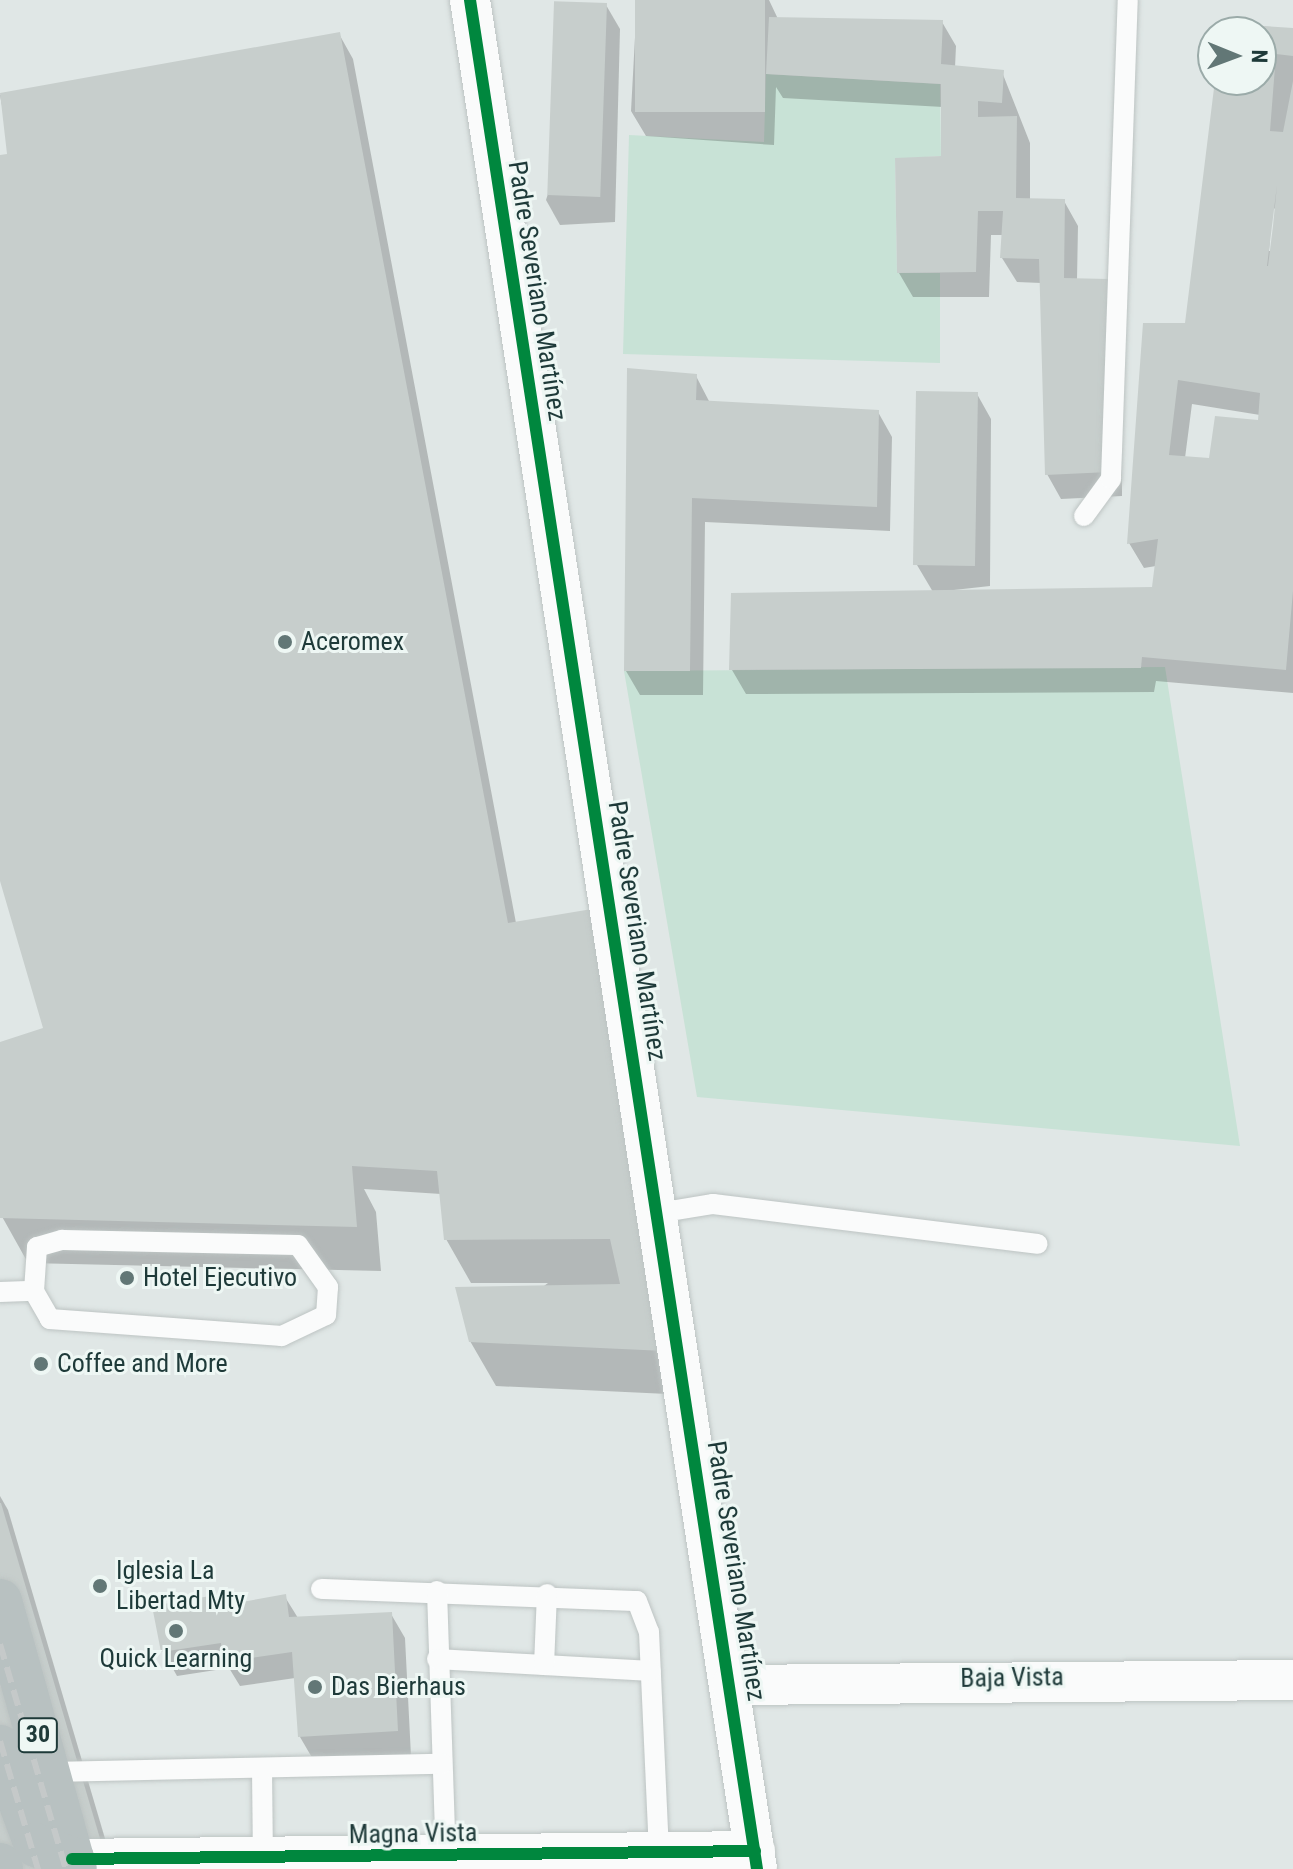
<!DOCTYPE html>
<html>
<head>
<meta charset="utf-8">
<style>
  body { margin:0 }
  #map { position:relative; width:1293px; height:1869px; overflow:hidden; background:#e0e7e6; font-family:"Roboto Condensed",sans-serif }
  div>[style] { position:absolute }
  .green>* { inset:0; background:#c8e2d6 }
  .shadow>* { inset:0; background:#0003 }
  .building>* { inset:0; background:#c7cecc; transform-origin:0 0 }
  .roads { filter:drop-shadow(0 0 2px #bdc4c3) drop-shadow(0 0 2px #bdc4c3) }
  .lane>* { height:20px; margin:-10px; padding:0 10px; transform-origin:10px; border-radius:10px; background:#fafbfb }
  .street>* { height:40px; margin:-20px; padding:0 20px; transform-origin:20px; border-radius:20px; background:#fafbfb }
  .highway>* { height:44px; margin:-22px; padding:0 22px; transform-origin:22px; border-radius:22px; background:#b8c1c1 }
  .rail>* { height:6px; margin-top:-3px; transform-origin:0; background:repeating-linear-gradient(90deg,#c5c9c9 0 16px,transparent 0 24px) }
  .cycleway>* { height:12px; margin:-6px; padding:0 6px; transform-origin:6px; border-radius:6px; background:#00873e }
  .dots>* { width:22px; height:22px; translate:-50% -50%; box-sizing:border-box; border:4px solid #eef7f4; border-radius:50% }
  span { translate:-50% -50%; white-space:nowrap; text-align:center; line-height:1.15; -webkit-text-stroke:6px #eef7f4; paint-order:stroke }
  .shield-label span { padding:2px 6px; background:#eef7f4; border:2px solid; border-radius:6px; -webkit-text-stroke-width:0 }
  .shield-label { font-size:24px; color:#1e3a39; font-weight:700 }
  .street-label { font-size:26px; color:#1e3a39 }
  .poi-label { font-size:26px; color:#1e3a39 }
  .left { translate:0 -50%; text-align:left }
  .north { position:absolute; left:1197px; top:16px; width:80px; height:80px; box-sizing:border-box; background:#eef7f4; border:2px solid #9baba9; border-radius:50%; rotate:91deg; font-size:22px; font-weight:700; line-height:32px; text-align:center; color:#1e3a39 }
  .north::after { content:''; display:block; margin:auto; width:28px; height:36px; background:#627776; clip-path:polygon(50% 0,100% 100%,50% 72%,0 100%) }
</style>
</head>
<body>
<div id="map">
  <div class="green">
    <i style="clip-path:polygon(766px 74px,940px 84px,941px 156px,895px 159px,897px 273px,940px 273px,940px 363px,623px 354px,629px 135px,764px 142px)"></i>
    <i style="clip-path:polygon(1165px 667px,1240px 1146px,697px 1097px,624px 671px)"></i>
  </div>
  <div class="shadow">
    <i style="clip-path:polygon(637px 0,769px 0,778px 19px,942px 22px,956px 46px,955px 68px,1002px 72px,1030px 143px,1030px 200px,1064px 201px,1078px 226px,1077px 280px,1121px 306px,1122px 496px,1061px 499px,1047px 474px,1041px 283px,1017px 282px,1002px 258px,1004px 235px,991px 235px,989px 297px,913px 297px,899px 273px,943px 158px,943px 107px,783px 98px,776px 87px,774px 145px,646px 136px,631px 111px)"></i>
    <i style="clip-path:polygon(606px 5px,620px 29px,615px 222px,560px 225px,546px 200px)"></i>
    <i style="clip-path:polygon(evenodd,1293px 30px,1293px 693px,1156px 681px,1154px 692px,746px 694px,732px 670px,933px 592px,917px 565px,977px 394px,991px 419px,990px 586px,936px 592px,1153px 589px,1156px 566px,1144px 568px,1129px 543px,1187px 325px,1217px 80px,1261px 80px,1261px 32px,1223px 32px,1293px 30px,1272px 208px,1277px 209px,1272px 251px,1269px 251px,1272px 208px,1293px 30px,1192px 404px,1260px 415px,1260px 423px,1210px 460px,1185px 458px,1192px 404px)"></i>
    <i style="clip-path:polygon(339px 34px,353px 59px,516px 923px,689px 1395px,496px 1386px,470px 1341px,548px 1283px,471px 1283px,446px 1239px,441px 1194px,364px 1189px,376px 1212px,381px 1271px,28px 1263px,0 1213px,0 1044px,46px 1030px,0 874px,0 157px,14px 169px,0 95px)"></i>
    <i style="clip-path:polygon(696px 376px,710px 403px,878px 412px,892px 437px,890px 531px,705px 522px,703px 695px,640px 695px,626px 671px)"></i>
    <i style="clip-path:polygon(0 1496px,8px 1510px,114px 1869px,0 1869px)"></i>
    <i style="clip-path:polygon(285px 1597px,298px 1618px,391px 1614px,405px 1638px,411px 1756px,314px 1761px,300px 1737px,295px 1678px,240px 1686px,229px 1668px,177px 1676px,163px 1651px,209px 1598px,215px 1609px)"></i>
  </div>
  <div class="building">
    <i style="left:635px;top:0;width:130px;height:112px"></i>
    <i style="left:607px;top:3px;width:194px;height:53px;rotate:92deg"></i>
    <i style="clip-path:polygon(769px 17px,943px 20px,941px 64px,1004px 70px,1002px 103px,978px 101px,978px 117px,1017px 116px,1016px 198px,1065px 199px,1064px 278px,1108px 279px,1109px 472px,1045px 475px,1039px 259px,1000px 258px,1003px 211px,978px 211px,976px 272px,897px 273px,895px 158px,941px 156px,941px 84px,766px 74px)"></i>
    <i style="clip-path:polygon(evenodd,1222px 23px,1293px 28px,1293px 56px,1276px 54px,1270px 131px,1283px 132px,1293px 81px,1293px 591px,1286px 670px,1142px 657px,1141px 668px,729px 670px,731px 593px,1152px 587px,1158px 539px,1127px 544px,1143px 323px,1185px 323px,1215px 80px,1261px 80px,1261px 32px,1221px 32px,1222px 23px,1277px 185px,1273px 226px,1268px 266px,1267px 266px,1277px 185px,1222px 23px,1178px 380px,1260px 393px,1258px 420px,1215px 416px,1209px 458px,1169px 455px,1178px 380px)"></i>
    <i style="clip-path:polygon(340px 32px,508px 923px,592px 909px,665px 1351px,469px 1342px,455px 1287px,620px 1284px,610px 1239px,444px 1240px,437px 1171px,352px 1166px,357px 1227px,0 1218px,0 1042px,43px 1028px,0 881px,0 155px,7px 154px,0 93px)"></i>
    <i style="clip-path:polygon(627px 368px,697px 374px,696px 400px,879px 410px,877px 507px,692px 498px,690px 671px,624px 671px)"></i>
    <i style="left:916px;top:391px;width:62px;height:174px;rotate:1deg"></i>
    <i style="clip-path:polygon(0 1503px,1px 1503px,109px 1869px,0 1869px)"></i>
    <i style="clip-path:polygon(286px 1594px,289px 1617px,392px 1612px,398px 1731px,298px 1737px,292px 1652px,223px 1662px,221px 1643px,161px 1652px,152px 1606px,210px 1596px,214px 1607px)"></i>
  </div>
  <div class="roads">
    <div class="lane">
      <i style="left:1084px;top:516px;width:46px;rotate:-53.9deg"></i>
      <i style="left:1111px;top:479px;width:479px;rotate:-88deg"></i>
      <i style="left:658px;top:1213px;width:56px;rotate:-9.3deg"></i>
      <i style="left:713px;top:1204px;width:327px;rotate:7deg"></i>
      <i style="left:62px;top:1240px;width:236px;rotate:1.2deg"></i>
      <i style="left:298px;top:1245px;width:52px;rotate:54.5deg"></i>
      <i style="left:328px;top:1287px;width:28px;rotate:94deg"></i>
      <i style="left:326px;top:1315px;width:49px;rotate:154.5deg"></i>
      <i style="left:282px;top:1336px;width:233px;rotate:-175.8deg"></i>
      <i style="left:50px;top:1319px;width:32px;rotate:-120deg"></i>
      <i style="left:34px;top:1291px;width:44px;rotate:-86.1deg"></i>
      <i style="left:37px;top:1247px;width:26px;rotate:-16deg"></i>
      <i style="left:0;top:1292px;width:34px;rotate:-2deg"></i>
      <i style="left:321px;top:1589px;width:316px;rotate:2.2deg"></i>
      <i style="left:637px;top:1601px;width:33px;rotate:69deg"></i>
      <i style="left:649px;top:1632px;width:220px;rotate:87.4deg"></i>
      <i style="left:437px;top:1591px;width:265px;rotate:88.1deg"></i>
      <i style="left:437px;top:1659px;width:214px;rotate:3.2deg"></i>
      <i style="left:544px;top:1665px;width:71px;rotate:-87.6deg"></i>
      <i style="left:262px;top:1768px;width:89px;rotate:89.4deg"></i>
      <i style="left:49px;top:1772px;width:393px;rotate:-1.2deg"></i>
    </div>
    <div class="street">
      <i style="left:470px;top:0;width:1891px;rotate:81.27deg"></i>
      <i style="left:732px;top:1685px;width:561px;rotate:-0.51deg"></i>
      <i style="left:72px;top:1859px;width:683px;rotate:-0.67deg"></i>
    </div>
    <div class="highway">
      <i style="left:0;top:1601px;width:278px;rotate:74.4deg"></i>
      <i style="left:0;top:1747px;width:104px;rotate:69.8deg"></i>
      <i style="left:36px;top:1845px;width:39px;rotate:21deg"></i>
      <i style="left:0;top:1865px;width:4px;rotate:76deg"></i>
    </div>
  </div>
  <div class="rail">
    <i style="left:0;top:1644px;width:234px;rotate:73.7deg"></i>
    <i style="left:0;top:1741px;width:134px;rotate:73.5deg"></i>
  </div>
  <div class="cycleway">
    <i style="left:470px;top:0;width:1891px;rotate:81.27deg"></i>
    <i style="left:72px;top:1859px;width:683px;rotate:-0.67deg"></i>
  </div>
  <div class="dots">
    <i style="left:285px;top:642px;background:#627776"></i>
    <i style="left:127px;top:1278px;background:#627776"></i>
    <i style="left:41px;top:1364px;background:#627776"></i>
    <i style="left:100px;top:1586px;background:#627776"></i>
    <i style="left:176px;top:1631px;background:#627776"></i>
    <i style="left:315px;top:1687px;background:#627776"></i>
  </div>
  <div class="shield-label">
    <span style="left:38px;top:1735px">30</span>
  </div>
  <div class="street-label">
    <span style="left:537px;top:291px;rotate:81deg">Padre Severiano Martínez</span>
    <span style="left:637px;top:931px;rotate:81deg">Padre Severiano Martínez</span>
    <span style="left:736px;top:1571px;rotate:81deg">Padre Severiano Martínez</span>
    <span style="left:1012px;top:1678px;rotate:-1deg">Baja Vista</span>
    <span style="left:413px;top:1834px;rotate:-1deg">Magna Vista</span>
  </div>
  <div class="poi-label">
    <span class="left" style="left:301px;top:642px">Aceromex</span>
    <span class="left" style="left:143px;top:1278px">Hotel Ejecutivo</span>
    <span class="left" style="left:57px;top:1364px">Coffee and More</span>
    <span class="left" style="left:116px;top:1586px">Iglesia La<br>Libertad Mty</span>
    <span style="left:176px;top:1659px">Quick Learning</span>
    <span class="left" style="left:331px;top:1687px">Das Bierhaus</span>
  </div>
  <div class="north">N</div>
</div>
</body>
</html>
